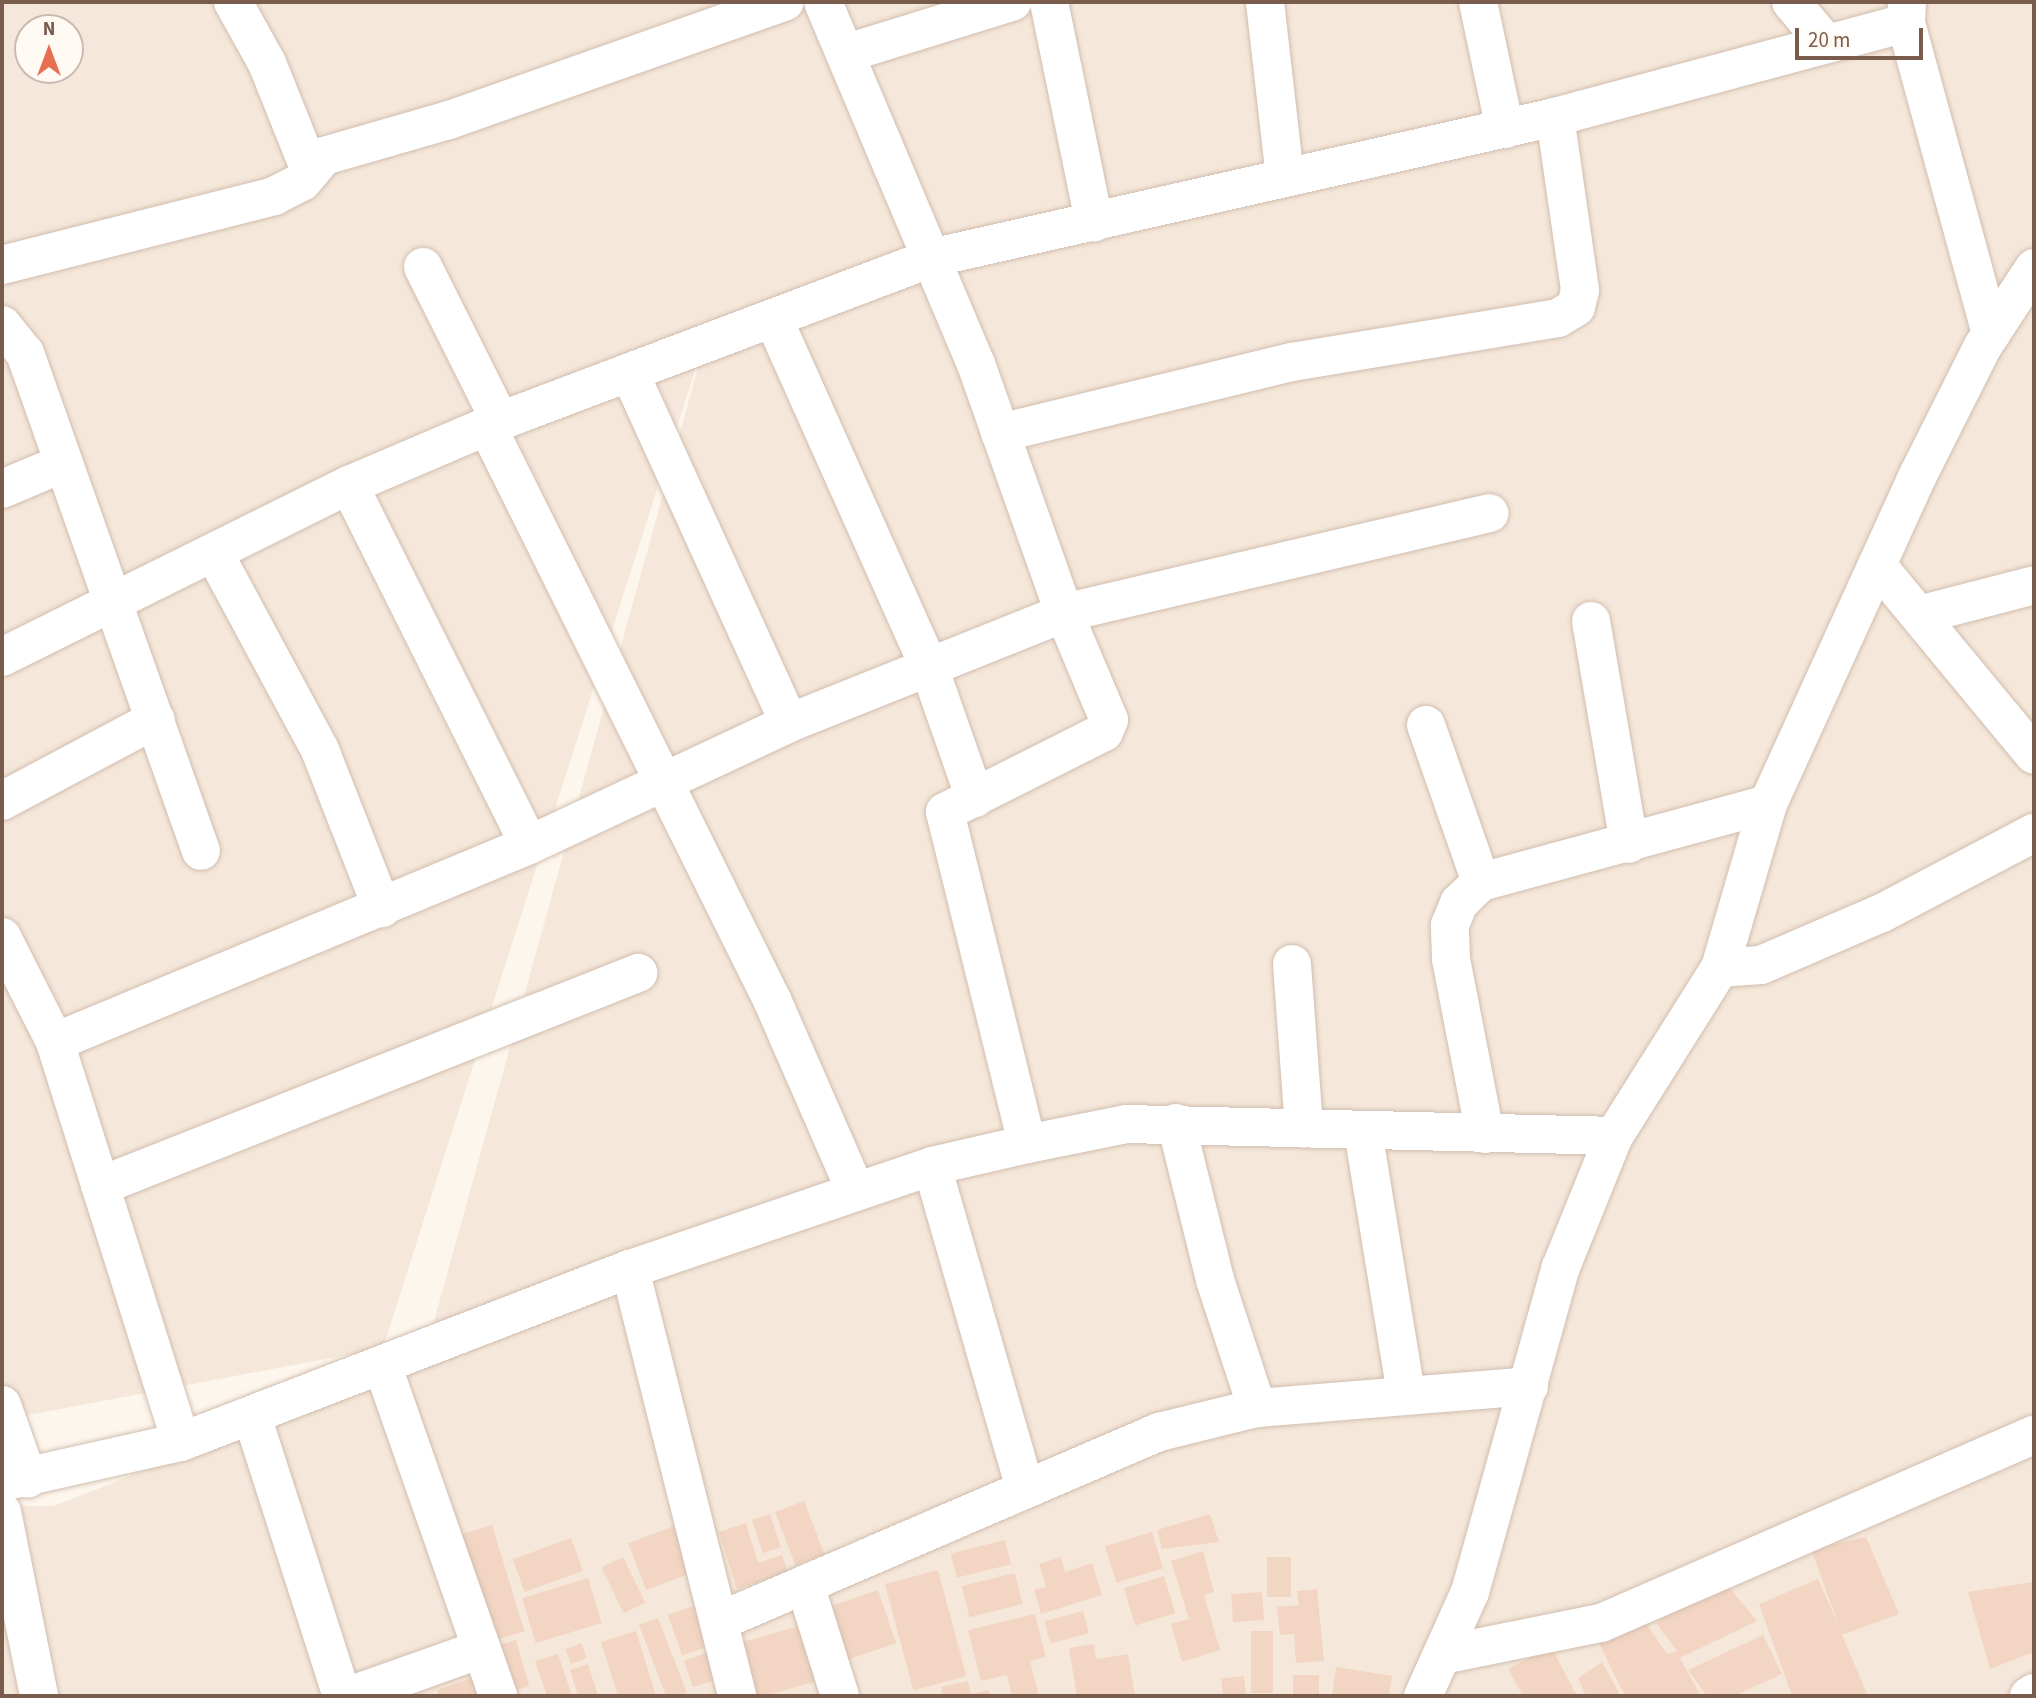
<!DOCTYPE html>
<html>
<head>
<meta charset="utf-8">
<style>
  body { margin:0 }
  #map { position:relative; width:2036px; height:1698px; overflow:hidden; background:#fdf6ec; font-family:"Source Sans 3",sans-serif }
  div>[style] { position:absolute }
  .residential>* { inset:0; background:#f5e8da }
  .building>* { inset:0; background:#f3d5c3; transform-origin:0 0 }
  .roads { filter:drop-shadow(0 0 2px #d1beb0) drop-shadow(0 0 2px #d1beb0) }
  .minor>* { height:38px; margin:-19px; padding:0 19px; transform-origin:19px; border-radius:19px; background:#fff }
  span { translate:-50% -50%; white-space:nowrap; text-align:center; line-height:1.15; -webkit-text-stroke:5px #fffaf3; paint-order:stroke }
  .frame { position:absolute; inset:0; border:4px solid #7a5c4d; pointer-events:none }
  .north { position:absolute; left:14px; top:14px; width:70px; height:70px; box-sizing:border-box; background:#fffaf3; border:2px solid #cabbb1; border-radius:50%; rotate:0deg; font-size:19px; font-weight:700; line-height:28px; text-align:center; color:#7a5c4d }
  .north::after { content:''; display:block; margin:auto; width:24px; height:32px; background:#e76f51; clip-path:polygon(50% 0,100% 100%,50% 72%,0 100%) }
  .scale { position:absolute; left:1795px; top:28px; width:128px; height:32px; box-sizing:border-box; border:4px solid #7a5c4d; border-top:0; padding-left:9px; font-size:21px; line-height:24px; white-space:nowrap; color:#7a5c4d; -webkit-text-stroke:5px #fffaf3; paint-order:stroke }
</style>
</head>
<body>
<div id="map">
  <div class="residential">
    <i style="clip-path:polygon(evenodd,2px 2px,2034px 2px,2034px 1696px,2px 1696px,2px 1506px,54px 1506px,423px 1361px,712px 317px,383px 1348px,2px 1420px,2px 2px,28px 28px,70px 28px,70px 70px,28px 70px,28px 28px)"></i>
  </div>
  <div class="building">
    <i style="left:804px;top:1501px;width:57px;height:31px;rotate:69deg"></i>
    <i style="left:770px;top:1514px;width:35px;height:19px;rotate:72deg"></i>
    <i style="clip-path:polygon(1210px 1514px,1219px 1542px,1162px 1549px,1157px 1530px)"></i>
    <i style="clip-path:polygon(746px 1523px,758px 1563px,782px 1555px,788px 1573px,737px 1589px,719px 1532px)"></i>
    <i style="left:492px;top:1525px;width:111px;height:35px;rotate:73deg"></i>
    <i style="left:674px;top:1526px;width:50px;height:49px;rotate:69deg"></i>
    <i style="left:1152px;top:1532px;width:38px;height:49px;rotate:73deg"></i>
    <i style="clip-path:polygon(1866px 1537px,1899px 1614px,1842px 1635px,1868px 1696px,1792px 1696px,1759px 1604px,1818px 1579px,1839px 1626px,1811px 1549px)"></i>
    <i style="left:571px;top:1538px;width:35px;height:62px;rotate:70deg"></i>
    <i style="left:1005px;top:1540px;width:25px;height:56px;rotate:76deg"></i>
    <i style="clip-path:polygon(1203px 1551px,1214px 1592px,1204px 1595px,1220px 1650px,1182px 1662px,1171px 1624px,1189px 1619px,1171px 1561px)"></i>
    <i style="left:623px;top:1557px;width:51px;height:24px;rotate:64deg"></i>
    <i style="clip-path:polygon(1061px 1557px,1065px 1572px,1092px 1563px,1102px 1595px,1041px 1614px,1034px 1590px,1046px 1587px,1039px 1564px)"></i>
    <i style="left:1267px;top:1557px;width:24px;height:40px"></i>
    <i style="left:938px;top:1570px;width:110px;height:55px;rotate:75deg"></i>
    <i style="left:1015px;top:1573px;width:32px;height:55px;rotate:76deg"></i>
    <i style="left:1164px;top:1576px;width:39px;height:42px;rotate:73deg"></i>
    <i style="left:588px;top:1578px;width:47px;height:69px;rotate:73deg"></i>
    <i style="clip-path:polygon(1724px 1581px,1757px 1621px,1680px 1658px,1701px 1696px,1625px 1696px,1597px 1639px,1645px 1622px,1667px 1654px,1677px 1651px,1656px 1623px)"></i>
    <i style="clip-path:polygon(2033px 1582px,2034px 1652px,1990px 1669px,1968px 1592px)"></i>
    <i style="clip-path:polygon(1317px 1589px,1324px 1661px,1296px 1663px,1294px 1634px,1280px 1635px,1277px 1607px,1299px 1605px,1297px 1591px)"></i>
    <i style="left:878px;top:1590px;width:56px;height:59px;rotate:71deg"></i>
    <i style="left:1262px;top:1592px;width:28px;height:31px;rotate:86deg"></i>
    <i style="left:702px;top:1603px;width:43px;height:36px;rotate:71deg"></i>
    <i style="left:1083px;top:1611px;width:23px;height:40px;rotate:75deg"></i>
    <i style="clip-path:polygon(1035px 1614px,1046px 1657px,1030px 1661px,1039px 1696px,1012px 1696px,1007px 1675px,981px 1681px,968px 1630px)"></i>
    <i style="clip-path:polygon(658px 1618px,687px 1693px,679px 1696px,666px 1696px,639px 1625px)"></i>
    <i style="left:802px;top:1625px;width:58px;height:70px;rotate:74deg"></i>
    <i style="clip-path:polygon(636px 1631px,656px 1696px,618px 1696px,601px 1642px)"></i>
    <i style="left:1251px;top:1631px;width:22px;height:62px"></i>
    <i style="clip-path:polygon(1763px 1635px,1782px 1674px,1734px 1696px,1707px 1696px,1688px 1670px)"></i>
    <i style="left:516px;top:1640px;width:48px;height:23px;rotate:74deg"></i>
    <i style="left:581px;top:1643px;width:16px;height:17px;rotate:68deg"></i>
    <i style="clip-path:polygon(1094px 1644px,1096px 1659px,1128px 1654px,1135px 1696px,1077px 1696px,1069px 1648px)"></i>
    <i style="clip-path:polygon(1551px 1647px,1576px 1694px,1523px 1696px,1508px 1669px)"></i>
    <i style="left:715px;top:1650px;width:28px;height:33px;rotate:71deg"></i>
    <i style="clip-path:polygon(558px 1654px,572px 1696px,547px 1696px,535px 1661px)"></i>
    <i style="clip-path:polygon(1602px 1662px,1621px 1696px,1586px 1696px,1578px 1678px)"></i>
    <i style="clip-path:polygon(588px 1664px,598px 1696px,578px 1696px,570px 1670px)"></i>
    <i style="clip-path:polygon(1336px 1667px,1392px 1676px,1389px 1696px,1332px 1696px)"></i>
    <i style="left:1293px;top:1675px;width:26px;height:21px"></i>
    <i style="left:1244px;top:1676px;width:20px;height:23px;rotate:84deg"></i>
    <i style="clip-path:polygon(472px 1678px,478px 1696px,439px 1696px,437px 1690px)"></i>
    <i style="clip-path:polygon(968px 1681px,971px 1694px,989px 1690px,990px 1696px,943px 1696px,941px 1687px)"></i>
  </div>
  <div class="roads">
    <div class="minor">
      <i style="left:233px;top:2px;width:70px;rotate:60.9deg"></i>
      <i style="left:267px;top:63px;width:113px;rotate:68.2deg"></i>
      <i style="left:823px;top:2px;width:393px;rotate:67.1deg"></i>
      <i style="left:976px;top:364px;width:264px;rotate:70.5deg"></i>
      <i style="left:1064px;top:613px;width:116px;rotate:67.2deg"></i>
      <i style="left:1109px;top:720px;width:13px;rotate:113deg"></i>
      <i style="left:1104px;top:732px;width:178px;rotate:153.3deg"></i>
      <i style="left:945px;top:812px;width:342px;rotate:76.1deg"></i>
      <i style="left:1049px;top:2px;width:225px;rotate:78.4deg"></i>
      <i style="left:1265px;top:2px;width:177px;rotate:83.5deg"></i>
      <i style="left:1478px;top:2px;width:130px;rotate:78deg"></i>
      <i style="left:1791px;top:2px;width:52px;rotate:49.6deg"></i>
      <i style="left:1907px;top:2px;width:21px;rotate:93deg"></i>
      <i style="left:1906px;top:23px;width:322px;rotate:74.7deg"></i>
      <i style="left:847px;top:53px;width:173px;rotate:-17.2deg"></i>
      <i style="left:2px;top:265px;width:281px;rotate:-14.2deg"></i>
      <i style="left:274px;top:196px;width:31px;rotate:-27deg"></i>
      <i style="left:302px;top:182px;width:34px;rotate:-50deg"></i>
      <i style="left:324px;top:156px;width:130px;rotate:-16.1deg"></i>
      <i style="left:449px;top:120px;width:356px;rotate:-19.4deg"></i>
      <i style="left:423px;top:267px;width:172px;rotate:63.4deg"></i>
      <i style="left:773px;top:318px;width:382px;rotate:65.9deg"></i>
      <i style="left:929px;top:667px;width:139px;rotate:70.7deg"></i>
      <i style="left:2px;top:325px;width:36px;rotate:51deg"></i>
      <i style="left:25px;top:353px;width:528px;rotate:70.54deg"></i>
      <i style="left:631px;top:376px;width:381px;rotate:65.5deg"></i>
      <i style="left:487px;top:426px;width:643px;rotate:63.59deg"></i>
      <i style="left:773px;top:1002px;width:207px;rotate:66.4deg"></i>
      <i style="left:1000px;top:433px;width:301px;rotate:-13.7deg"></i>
      <i style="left:1292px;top:362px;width:270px;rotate:-9.4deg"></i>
      <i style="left:1558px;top:318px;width:21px;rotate:-31deg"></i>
      <i style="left:1576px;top:307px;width:17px;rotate:-77deg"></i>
      <i style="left:1580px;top:290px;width:175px;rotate:-98.2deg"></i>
      <i style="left:349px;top:485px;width:402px;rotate:63.4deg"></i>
      <i style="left:2px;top:489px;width:67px;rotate:-22.8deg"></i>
      <i style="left:214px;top:553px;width:224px;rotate:61.7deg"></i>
      <i style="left:320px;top:750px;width:170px;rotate:68.6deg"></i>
      <i style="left:1877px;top:565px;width:246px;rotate:50.4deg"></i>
      <i style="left:1923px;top:614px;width:115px;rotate:-14.6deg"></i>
      <i style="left:1591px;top:621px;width:226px;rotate:80.3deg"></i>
      <i style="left:2px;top:657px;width:387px;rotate:-26.4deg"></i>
      <i style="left:349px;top:485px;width:150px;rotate:-23.1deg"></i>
      <i style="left:487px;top:426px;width:475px;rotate:-20.7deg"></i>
      <i style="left:931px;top:258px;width:640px;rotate:-12.73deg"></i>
      <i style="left:1555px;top:117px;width:363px;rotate:-15deg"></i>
      <i style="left:1426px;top:725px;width:166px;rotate:70.7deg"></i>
      <i style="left:2px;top:801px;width:174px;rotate:-28deg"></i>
      <i style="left:2px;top:937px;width:118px;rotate:63.2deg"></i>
      <i style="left:55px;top:1042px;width:419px;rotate:72.5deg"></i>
      <i style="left:1292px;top:964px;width:165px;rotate:85.8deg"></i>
      <i style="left:1720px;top:968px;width:41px;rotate:-4.2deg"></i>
      <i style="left:1761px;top:965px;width:132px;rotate:-23.3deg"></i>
      <i style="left:1882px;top:913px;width:172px;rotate:-27.8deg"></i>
      <i style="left:55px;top:1042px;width:513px;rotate:-22.57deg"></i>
      <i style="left:529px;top:845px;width:287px;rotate:-25.1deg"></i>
      <i style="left:789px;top:723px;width:296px;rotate:-21.8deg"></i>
      <i style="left:1064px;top:613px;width:437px;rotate:-13.2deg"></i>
      <i style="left:1176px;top:1123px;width:162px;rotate:76deg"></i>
      <i style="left:1215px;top:1280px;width:135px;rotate:71.8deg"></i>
      <i style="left:1363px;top:1131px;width:266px;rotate:80.7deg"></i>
      <i style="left:1485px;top:1134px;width:178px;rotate:-101deg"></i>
      <i style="left:1451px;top:959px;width:34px;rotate:-92deg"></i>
      <i style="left:1450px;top:925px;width:24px;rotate:-68deg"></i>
      <i style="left:1459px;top:903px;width:30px;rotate:-44deg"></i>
      <i style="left:1481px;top:882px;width:297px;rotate:-15.2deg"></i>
      <i style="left:932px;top:1166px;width:335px;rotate:73.9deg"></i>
      <i style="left:100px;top:1186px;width:579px;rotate:-21.6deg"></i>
      <i style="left:630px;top:1269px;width:440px;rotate:75.9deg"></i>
      <i style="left:383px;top:1367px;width:349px;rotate:70.7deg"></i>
      <i style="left:2px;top:1405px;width:78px;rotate:70.6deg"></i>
      <i style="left:252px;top:1416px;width:294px;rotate:72.2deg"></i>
      <i style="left:2px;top:1482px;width:183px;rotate:-12.6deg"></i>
      <i style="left:181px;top:1442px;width:481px;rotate:-21.1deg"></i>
      <i style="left:630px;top:1269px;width:319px;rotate:-18.8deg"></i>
      <i style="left:932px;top:1166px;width:98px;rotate:-13deg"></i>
      <i style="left:1027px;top:1144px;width:101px;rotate:-11.4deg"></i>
      <i style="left:1126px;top:1124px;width:488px;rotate:1.4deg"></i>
      <i style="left:2px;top:1512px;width:188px;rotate:78.6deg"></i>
      <i style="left:805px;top:1585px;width:116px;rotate:72.5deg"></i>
      <i style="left:720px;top:1621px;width:478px;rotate:-23.3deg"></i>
      <i style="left:1159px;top:1432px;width:101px;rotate:-13.8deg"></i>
      <i style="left:1257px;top:1408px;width:273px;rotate:-4.6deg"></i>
      <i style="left:1442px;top:1655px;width:162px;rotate:-11.4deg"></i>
      <i style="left:1601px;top:1623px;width:472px;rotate:-23.5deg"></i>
      <i style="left:349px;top:1696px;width:140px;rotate:-19.6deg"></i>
      <i style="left:1423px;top:1696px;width:114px;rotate:-65.7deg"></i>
      <i style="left:1470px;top:1592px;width:337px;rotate:-74.4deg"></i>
      <i style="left:1561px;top:1267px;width:141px;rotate:-68deg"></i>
      <i style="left:1614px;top:1136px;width:199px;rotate:-57.8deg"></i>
      <i style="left:1720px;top:968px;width:171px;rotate:-73.7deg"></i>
      <i style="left:1768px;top:804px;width:362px;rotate:-65.5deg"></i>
      <i style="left:1918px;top:475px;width:144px;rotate:-63.3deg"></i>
      <i style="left:1983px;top:346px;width:93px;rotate:-56.8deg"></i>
      <i style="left:2029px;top:1696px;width:6px;rotate:-31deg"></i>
    </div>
  </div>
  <div class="frame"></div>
  <div class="north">N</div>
  <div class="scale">20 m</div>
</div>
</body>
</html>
